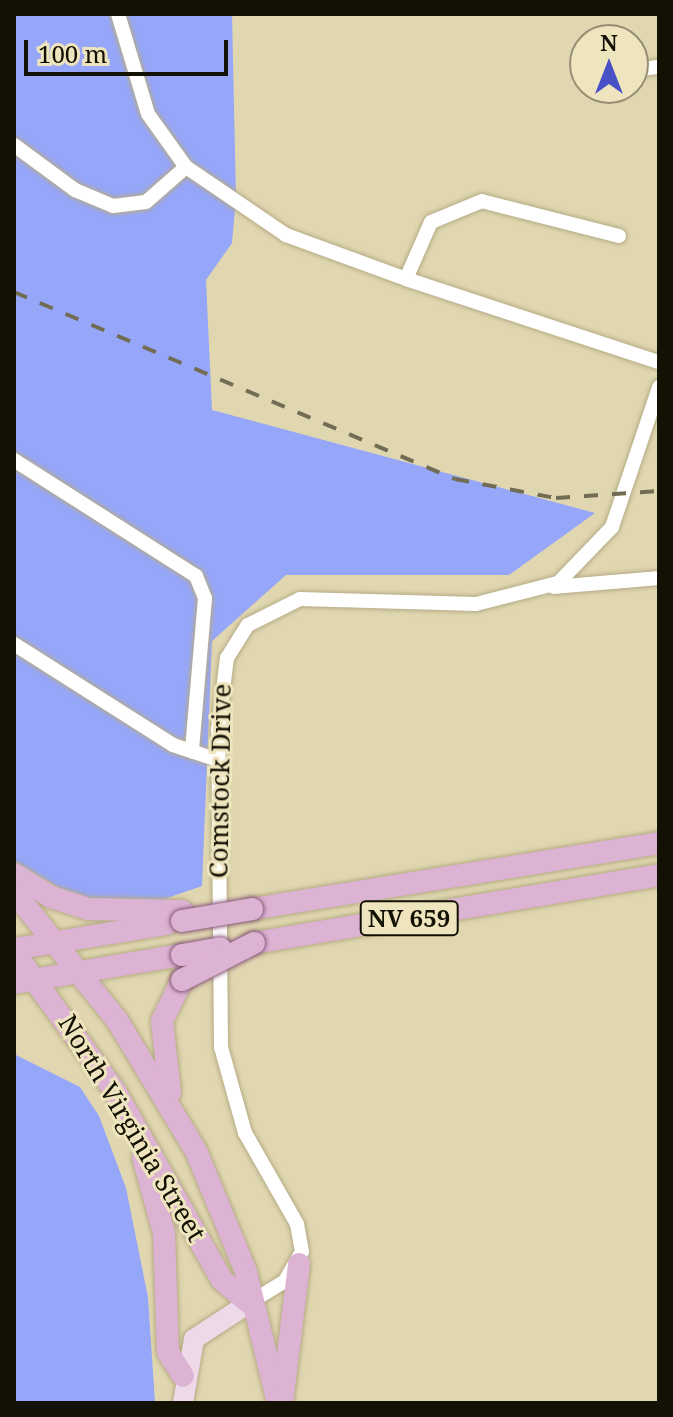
<!DOCTYPE html>
<html>
<head>
<meta charset="utf-8">
<style>
  body { margin:0 }
  #map { position:relative; width:673px; height:1417px; overflow:hidden; background:#e0d7b0; font-family:"Noto Serif",serif }
  div>[style] { position:absolute }
  .green>* { inset:0; background:#96a6f9 }
  .roads { filter:drop-shadow(0 0 2px #b5ab86) drop-shadow(0 0 2px #b5ab86) }
  .minor>* { height:14px; margin:-7px; padding:0 7px; transform-origin:7px; border-radius:7px; background:#fff }
  .secondary>* { height:20px; margin:-10px; padding:0 10px; transform-origin:10px; border-radius:10px; background:#eed9e9 }
  .primary>* { height:22px; margin:-11px; padding:0 11px; transform-origin:11px; border-radius:11px; background:#ddb3d4 }
  .rail>* { height:4px; margin-top:-2px; transform-origin:0; background:repeating-linear-gradient(90deg,#716c53 0 14px,transparent 0 28px) }
  .bridges { filter:drop-shadow(0 0 2px #885978) drop-shadow(0 0 2px #885978) }
  .primary-bridge>* { height:22px; margin:-11px; padding:0 11px; transform-origin:11px; border-radius:11px; background:#ddb3d4 }
  span { translate:-50% -50%; white-space:nowrap; text-align:center; line-height:1.15; -webkit-text-stroke:6px #eee4bd; paint-order:stroke }
  .shield-label span { padding:2px 6px; background:#eee4bd; border:2px solid; border-radius:6px; -webkit-text-stroke-width:0 }
  .shield-label { font-size:24px; color:#131004; font-weight:700 }
  .street-label { font-size:26px; color:#131004 }
  .frame { position:absolute; inset:0; border:16px solid #131004; pointer-events:none }
  .north { position:absolute; left:569px; top:24px; width:80px; height:80px; box-sizing:border-box; background:#eee4bd; border:2px solid #968f73; border-radius:50%; rotate:0deg; font-size:22px; font-weight:700; line-height:32px; text-align:center; color:#131004 }
  .north::after { content:''; display:block; margin:auto; width:28px; height:36px; background:#4950c6; clip-path:polygon(50% 0,100% 100%,50% 72%,0 100%) }
  .scale { position:absolute; left:24px; top:40px; width:204px; height:36px; box-sizing:border-box; border:4px solid #131004; border-top:0; padding-left:10px; font-size:24px; line-height:28px; white-space:nowrap; color:#131004; -webkit-text-stroke:6px #eee4bd; paint-order:stroke }
</style>
</head>
<body>
<div id="map">
  <div class="green">
    <i style="clip-path:polygon(14px 14px,232px 14px,236px 198px,232px 243px,206px 280px,212px 410px,595px 513px,509px 575px,286px 575px,212px 641px,202px 886px,150px 904px,124px 906px,68px 893px,14px 861px)"></i>
    <i style="clip-path:polygon(14px 1054px,80px 1087px,99px 1116px,126px 1188px,148px 1297px,155px 1403px,14px 1403px)"></i>
  </div>
  <div class="roads">
    <div class="minor">
      <i style="left:118px;top:14px;width:104px;rotate:73.3deg"></i>
      <i style="left:148px;top:114px;width:65px;rotate:54.4deg"></i>
      <i style="left:186px;top:167px;width:121px;rotate:34.2deg"></i>
      <i style="left:286px;top:235px;width:128px;rotate:20.1deg"></i>
      <i style="left:633px;top:70px;width:26px;rotate:-7deg"></i>
      <i style="left:14px;top:145px;width:76px;rotate:36.4deg"></i>
      <i style="left:75px;top:190px;width:41px;rotate:22.8deg"></i>
      <i style="left:113px;top:206px;width:33px;rotate:-7deg"></i>
      <i style="left:146px;top:202px;width:53px;rotate:-41.2deg"></i>
      <i style="left:619px;top:236px;width:141px;rotate:-165.7deg"></i>
      <i style="left:482px;top:201px;width:55px;rotate:157.6deg"></i>
      <i style="left:431px;top:222px;width:62px;rotate:113.7deg"></i>
      <i style="left:406px;top:279px;width:266px;rotate:18.2deg"></i>
      <i style="left:14px;top:460px;width:216px;rotate:32.5deg"></i>
      <i style="left:196px;top:576px;width:24px;rotate:68deg"></i>
      <i style="left:205px;top:598px;width:154px;rotate:94.9deg"></i>
      <i style="left:554px;top:587px;width:105px;rotate:-4.9deg"></i>
      <i style="left:14px;top:644px;width:188px;rotate:32.4deg"></i>
      <i style="left:173px;top:745px;width:47px;rotate:18.4deg"></i>
      <i style="left:249px;top:1303px;width:42px;rotate:-31.4deg"></i>
      <i style="left:285px;top:1281px;width:34px;rotate:-60deg"></i>
      <i style="left:302px;top:1252px;width:28px;rotate:-100deg"></i>
      <i style="left:297px;top:1224px;width:105px;rotate:-119.7deg"></i>
      <i style="left:245px;top:1133px;width:89px;rotate:-105.6deg"></i>
      <i style="left:221px;top:1047px;width:317px;rotate:-90.5deg"></i>
      <i style="left:218px;top:730px;width:73px;rotate:-82.9deg"></i>
      <i style="left:227px;top:658px;width:39px;rotate:-58deg"></i>
      <i style="left:248px;top:625px;width:58px;rotate:-26.6deg"></i>
      <i style="left:300px;top:599px;width:176px;rotate:1.6deg"></i>
      <i style="left:476px;top:604px;width:85px;rotate:-14.4deg"></i>
      <i style="left:558px;top:583px;width:78px;rotate:-46deg"></i>
      <i style="left:612px;top:527px;width:148px;rotate:-71.4deg"></i>
    </div>
    <div class="secondary">
      <i style="left:183px;top:1403px;width:65px;rotate:-80.2deg"></i>
      <i style="left:194px;top:1339px;width:66px;rotate:-33.2deg"></i>
    </div>
    <div class="primary">
      <i style="left:14px;top:874px;width:44px;rotate:31.9deg"></i>
      <i style="left:51px;top:897px;width:39px;rotate:18deg"></i>
      <i style="left:88px;top:909px;width:94px;rotate:1.2deg"></i>
      <i style="left:14px;top:892px;width:164px;rotate:51.2deg"></i>
      <i style="left:117px;top:1020px;width:153px;rotate:58.9deg"></i>
      <i style="left:196px;top:1151px;width:131px;rotate:67.5deg"></i>
      <i style="left:246px;top:1272px;width:135px;rotate:76.3deg"></i>
      <i style="left:252px;top:909px;width:412px;rotate:-9.2deg"></i>
      <i style="left:254px;top:943px;width:411px;rotate:-9.5deg"></i>
      <i style="left:14px;top:949px;width:155px;rotate:-9.3deg"></i>
      <i style="left:14px;top:952px;width:172px;rotate:54deg"></i>
      <i style="left:115px;top:1091px;width:217px;rotate:60.5deg"></i>
      <i style="left:222px;top:1280px;width:35px;rotate:40deg"></i>
      <i style="left:14px;top:983px;width:170px;rotate:-9.5deg"></i>
      <i style="left:170px;top:1092px;width:71px;rotate:-96.4deg"></i>
      <i style="left:162px;top:1021px;width:46px;rotate:-64deg"></i>
      <i style="left:143px;top:1157px;width:79px;rotate:74.6deg"></i>
      <i style="left:164px;top:1233px;width:119px;rotate:88.1deg"></i>
      <i style="left:168px;top:1352px;width:28px;rotate:58deg"></i>
      <i style="left:282px;top:1403px;width:140px;rotate:-83deg"></i>
    </div>
  </div>
  <div class="rail">
    <i style="left:14px;top:292px;width:479px;rotate:23deg"></i>
    <i style="left:455px;top:479px;width:103px;rotate:10.7deg"></i>
    <i style="left:556px;top:498px;width:103px;rotate:-3.9deg"></i>
  </div>
  <div class="bridges">
    <div class="primary-bridge">
      <i style="left:182px;top:921px;width:71px;rotate:-9.7deg"></i>
      <i style="left:182px;top:955px;width:39px;rotate:-10deg"></i>
      <i style="left:182px;top:980px;width:81px;rotate:-27.2deg"></i>
    </div>
  </div>
  <div class="shield-label">
    <span style="left:409px;top:918px">NV 659</span>
  </div>
  <div class="street-label">
    <span style="left:220px;top:781px;rotate:-89deg">Comstock Drive</span>
    <span style="left:132px;top:1128px;rotate:59deg">North Virginia Street</span>
  </div>
  <div class="frame"></div>
  <div class="north">N</div>
  <div class="scale">100 m</div>
</div>
</body>
</html>
